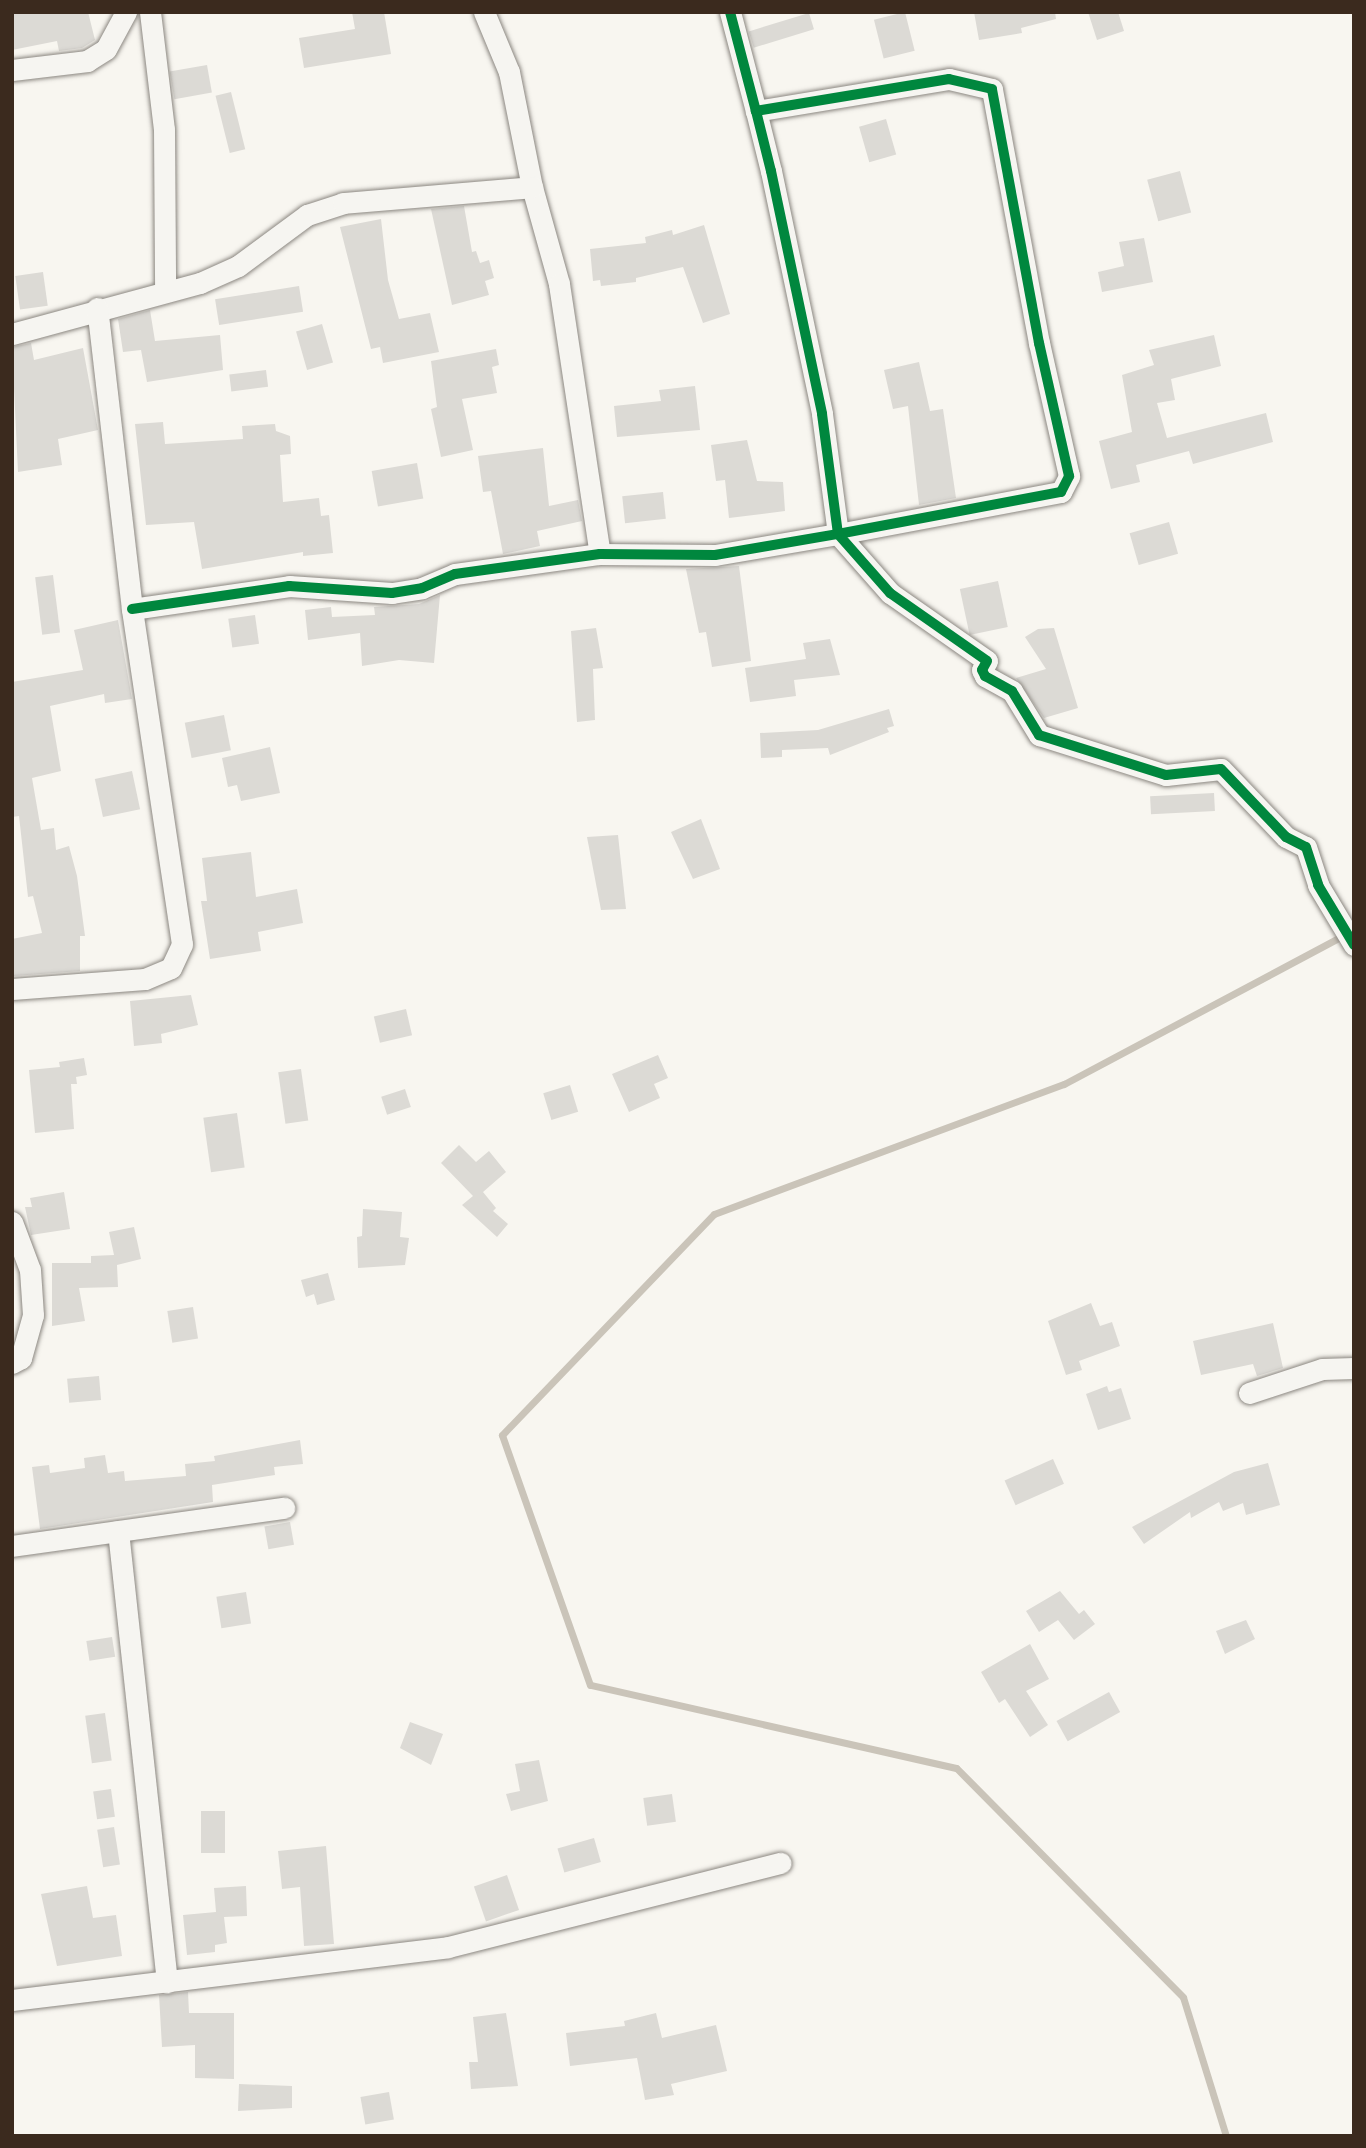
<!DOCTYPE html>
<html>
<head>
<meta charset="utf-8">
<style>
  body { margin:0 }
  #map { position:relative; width:1366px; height:2148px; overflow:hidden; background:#f8f6f0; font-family:Mali,sans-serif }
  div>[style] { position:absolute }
  .stream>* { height:7px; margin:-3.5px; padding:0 3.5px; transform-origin:3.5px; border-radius:3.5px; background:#cac4b9 }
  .building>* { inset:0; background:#dcdad5; transform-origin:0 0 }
  .roads { filter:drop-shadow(0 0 2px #8b8781) drop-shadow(0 0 2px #8b8781) }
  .minor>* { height:21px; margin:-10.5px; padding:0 10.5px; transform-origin:10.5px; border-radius:10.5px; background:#f6f5f1 }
  .cycleway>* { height:10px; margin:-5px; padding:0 5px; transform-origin:5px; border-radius:5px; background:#00873e }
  span { translate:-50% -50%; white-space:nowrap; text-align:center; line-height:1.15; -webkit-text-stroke:5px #fbf7ec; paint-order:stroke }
  .frame { position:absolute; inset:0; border:14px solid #3b2a1e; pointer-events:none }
</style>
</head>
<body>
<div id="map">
  <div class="stream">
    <i style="left:1226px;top:2136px;width:145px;rotate:-107.2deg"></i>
    <i style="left:1183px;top:1997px;width:322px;rotate:-134.7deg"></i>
    <i style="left:956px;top:1768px;width:375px;rotate:-167.2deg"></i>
    <i style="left:590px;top:1685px;width:265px;rotate:-109.4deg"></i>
    <i style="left:502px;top:1435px;width:306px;rotate:-46.2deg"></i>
    <i style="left:714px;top:1214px;width:373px;rotate:-20.4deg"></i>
    <i style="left:1064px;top:1084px;width:317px;rotate:-28deg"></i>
  </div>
  <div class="building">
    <i style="clip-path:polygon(12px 12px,88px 12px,95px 40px,82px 48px,59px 51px,57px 41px,12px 50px)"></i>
    <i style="clip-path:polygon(352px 12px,384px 12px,391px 54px,304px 68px,299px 38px,355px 29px)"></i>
    <i style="left:905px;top:12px;width:40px;height:32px;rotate:76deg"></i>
    <i style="clip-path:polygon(974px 12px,1055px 12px,1056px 19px,1021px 28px,1022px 33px,979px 40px)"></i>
    <i style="clip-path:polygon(1088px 12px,1118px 12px,1124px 31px,1097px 40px)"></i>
    <i style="left:809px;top:13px;width:17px;height:63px;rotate:73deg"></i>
    <i style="left:207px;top:65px;width:28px;height:38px;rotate:80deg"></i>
    <i style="left:231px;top:92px;width:59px;height:16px;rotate:76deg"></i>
    <i style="left:886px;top:119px;width:37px;height:28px;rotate:74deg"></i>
    <i style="left:1180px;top:171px;width:43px;height:34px;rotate:75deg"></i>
    <i style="clip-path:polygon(464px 206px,472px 252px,476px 251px,480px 263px,489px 260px,494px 278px,485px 281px,489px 295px,452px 305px,431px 209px)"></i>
    <i style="clip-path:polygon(381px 219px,388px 280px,399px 319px,430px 313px,439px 352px,383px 363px,380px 347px,371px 349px,340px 227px)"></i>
    <i style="clip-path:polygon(704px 225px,730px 314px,703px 323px,683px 267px,636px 278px,636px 282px,601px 286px,600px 280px,593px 281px,590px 249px,646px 243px,645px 237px,672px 230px,673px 235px)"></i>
    <i style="clip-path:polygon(1144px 238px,1153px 282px,1102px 292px,1098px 272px,1124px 266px,1119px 242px)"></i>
    <i style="left:43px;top:272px;width:34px;height:28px;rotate:82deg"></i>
    <i style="left:299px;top:286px;width:26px;height:85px;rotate:81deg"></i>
    <i style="clip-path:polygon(150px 310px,155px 341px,220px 335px,223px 370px,147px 382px,141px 350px,123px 352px,118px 319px)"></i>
    <i style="left:322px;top:324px;width:40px;height:27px;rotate:74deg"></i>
    <i style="clip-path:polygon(1214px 335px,1221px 366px,1171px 379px,1175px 400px,1157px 403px,1167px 438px,1266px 413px,1273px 442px,1193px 464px,1189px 451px,1136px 465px,1140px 482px,1111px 489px,1099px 441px,1132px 432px,1122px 375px,1154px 365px,1149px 350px)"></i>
    <i style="clip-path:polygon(31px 343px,34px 360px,83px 348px,98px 430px,58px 439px,62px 465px,18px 472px,12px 347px)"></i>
    <i style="clip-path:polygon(496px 349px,499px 365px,492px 367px,497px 393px,462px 399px,473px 450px,441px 457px,431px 409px,437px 407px,431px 361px)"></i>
    <i style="clip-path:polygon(919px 362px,930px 411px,943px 409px,956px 498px,919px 505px,908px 406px,893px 409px,884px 370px)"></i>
    <i style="left:266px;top:370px;width:17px;height:37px;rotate:83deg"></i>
    <i style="clip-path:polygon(695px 386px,700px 430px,617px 437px,614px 406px,661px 401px,659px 390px)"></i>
    <i style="clip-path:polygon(163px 422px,165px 444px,243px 439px,242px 426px,275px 424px,276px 431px,290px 436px,291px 454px,280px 455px,283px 502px,319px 498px,321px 516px,329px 515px,333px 553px,303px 556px,303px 552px,202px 569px,194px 522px,146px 525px,135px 424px)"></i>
    <i style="clip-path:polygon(747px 440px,757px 481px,783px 482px,785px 511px,729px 518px,725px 480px,716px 481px,711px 445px)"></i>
    <i style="clip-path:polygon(543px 448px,549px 506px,578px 500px,582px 521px,537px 531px,540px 546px,503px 554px,491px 491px,483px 492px,478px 456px)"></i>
    <i style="left:417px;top:463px;width:36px;height:46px;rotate:80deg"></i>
    <i style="left:663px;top:492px;width:27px;height:41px;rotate:84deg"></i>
    <i style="left:1169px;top:522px;width:33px;height:41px;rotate:74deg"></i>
    <i style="clip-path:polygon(739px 566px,751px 661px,712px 667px,706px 632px,699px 633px,686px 569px)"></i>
    <i style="left:53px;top:575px;width:58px;height:18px;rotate:83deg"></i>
    <i style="left:998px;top:581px;width:47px;height:39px;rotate:78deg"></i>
    <i style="clip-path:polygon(440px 595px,434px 663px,399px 660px,362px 666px,360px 633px,308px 640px,305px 610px,331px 607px,332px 617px,375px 615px,374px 607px,419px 604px)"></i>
    <i style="left:255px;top:615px;width:29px;height:27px;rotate:82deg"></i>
    <i style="clip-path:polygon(118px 620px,132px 699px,105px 703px,104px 694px,50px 706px,61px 771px,32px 778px,41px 830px,54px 828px,56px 850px,69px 846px,77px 876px,85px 936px,80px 936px,80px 971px,14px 976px,12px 939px,42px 933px,33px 896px,28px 897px,19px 816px,12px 817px,12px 682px,83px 670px,74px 630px)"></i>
    <i style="clip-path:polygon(596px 628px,603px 668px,593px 669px,595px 720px,577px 722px,571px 631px)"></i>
    <i style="clip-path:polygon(1054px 628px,1078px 708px,1044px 718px,1016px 678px,1046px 669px,1025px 637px,1038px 629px)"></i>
    <i style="clip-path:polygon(830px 639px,840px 675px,794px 680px,796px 696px,750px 702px,745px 668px,806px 659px,803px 643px)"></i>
    <i style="clip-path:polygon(889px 709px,894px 726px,887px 728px,889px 732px,830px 755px,828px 748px,782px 750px,782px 757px,761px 758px,760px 733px,818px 730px)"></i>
    <i style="left:224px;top:715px;width:36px;height:40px;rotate:79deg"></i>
    <i style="clip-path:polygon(270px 747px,280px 793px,241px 801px,237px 785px,228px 787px,222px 758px)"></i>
    <i style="left:132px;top:771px;width:39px;height:38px;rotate:78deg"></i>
    <i style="left:1214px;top:793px;width:18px;height:64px;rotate:87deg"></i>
    <i style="clip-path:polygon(701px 819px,720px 869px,693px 879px,671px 832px)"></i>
    <i style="clip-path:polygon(618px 835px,626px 909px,601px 910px,587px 837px)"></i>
    <i style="clip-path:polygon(251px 852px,256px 897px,297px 889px,303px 923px,258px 932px,261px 951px,210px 959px,201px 901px,207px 901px,202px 858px)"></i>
    <i style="clip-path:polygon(191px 995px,198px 1025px,161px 1034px,162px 1043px,134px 1046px,130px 1001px)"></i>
    <i style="left:406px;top:1009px;width:27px;height:33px;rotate:77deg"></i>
    <i style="clip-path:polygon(658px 1055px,668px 1078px,654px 1084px,660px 1098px,629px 1112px,612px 1074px)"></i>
    <i style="clip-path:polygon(84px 1058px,87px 1075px,76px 1077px,77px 1084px,71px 1084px,74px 1129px,35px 1133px,29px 1070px,60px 1067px,59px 1062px)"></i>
    <i style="left:301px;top:1069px;width:52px;height:23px;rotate:82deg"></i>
    <i style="left:570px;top:1085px;width:28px;height:28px;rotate:73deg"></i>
    <i style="left:405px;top:1089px;width:19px;height:25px;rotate:72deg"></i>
    <i style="left:237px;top:1113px;width:55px;height:34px;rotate:82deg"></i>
    <i style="clip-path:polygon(459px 1145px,476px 1162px,489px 1151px,506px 1172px,483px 1192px,496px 1208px,493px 1211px,508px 1224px,497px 1237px,462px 1205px,473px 1196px,441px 1163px)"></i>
    <i style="clip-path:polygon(64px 1192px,70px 1229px,31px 1235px,25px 1207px,32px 1207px,30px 1198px)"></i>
    <i style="clip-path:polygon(363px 1209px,402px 1212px,400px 1237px,409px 1238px,405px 1265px,358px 1268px,357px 1237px,362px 1236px)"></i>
    <i style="clip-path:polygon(134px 1227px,141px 1259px,117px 1265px,118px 1287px,79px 1288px,85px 1321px,52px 1326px,52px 1263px,91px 1263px,91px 1256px,114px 1255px,109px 1232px)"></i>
    <i style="clip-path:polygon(328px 1273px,335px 1300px,317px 1305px,314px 1294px,306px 1297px,301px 1280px)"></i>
    <i style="clip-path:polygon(1091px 1303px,1100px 1326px,1112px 1322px,1120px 1346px,1079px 1361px,1082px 1370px,1066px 1375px,1048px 1321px)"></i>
    <i style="left:193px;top:1307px;width:32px;height:26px;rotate:81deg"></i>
    <i style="clip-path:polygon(1273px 1323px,1283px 1368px,1257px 1376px,1253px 1364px,1201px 1375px,1193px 1341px)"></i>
    <i style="left:99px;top:1376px;width:24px;height:32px;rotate:85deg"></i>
    <i style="clip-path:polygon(1107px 1386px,1109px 1392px,1121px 1388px,1131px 1419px,1098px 1430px,1086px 1394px)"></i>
    <i style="clip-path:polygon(300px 1440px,303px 1464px,274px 1467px,275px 1475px,212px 1485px,213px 1502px,40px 1529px,32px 1467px,49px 1465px,50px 1473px,85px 1468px,84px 1458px,105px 1455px,108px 1473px,124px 1471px,125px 1481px,186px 1476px,185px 1464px,215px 1461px,214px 1456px)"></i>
    <i style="left:1053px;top:1459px;width:27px;height:53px;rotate:66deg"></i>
    <i style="clip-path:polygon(1268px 1463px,1280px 1505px,1246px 1515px,1243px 1503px,1223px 1511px,1219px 1502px,1191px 1518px,1190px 1512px,1144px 1544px,1132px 1527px,1234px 1472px)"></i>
    <i style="left:290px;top:1522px;width:23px;height:26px;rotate:80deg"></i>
    <i style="clip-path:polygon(1060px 1591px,1079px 1614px,1084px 1610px,1095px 1624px,1074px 1640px,1058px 1620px,1039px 1632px,1026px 1611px)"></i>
    <i style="left:246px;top:1592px;width:32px;height:30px;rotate:81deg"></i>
    <i style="clip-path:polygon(1246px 1620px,1255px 1639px,1225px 1654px,1216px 1631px)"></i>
    <i style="left:112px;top:1637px;width:20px;height:26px;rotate:81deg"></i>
    <i style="clip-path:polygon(1030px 1644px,1049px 1679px,1026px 1691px,1048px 1725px,1030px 1737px,1005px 1699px,999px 1703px,981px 1672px)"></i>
    <i style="left:1109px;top:1692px;width:23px;height:60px;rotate:61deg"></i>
    <i style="left:105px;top:1713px;width:48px;height:20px;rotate:82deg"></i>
    <i style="clip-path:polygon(410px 1722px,443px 1734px,431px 1765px,400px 1748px)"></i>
    <i style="clip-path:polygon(539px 1760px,548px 1801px,511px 1811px,506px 1794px,520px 1791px,515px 1764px)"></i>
    <i style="left:111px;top:1789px;width:28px;height:18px;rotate:82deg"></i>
    <i style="left:672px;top:1794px;width:28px;height:29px;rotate:82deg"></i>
    <i style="left:201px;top:1811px;width:24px;height:42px"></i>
    <i style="left:114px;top:1827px;width:38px;height:17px;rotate:81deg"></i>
    <i style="left:594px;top:1838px;width:25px;height:38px;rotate:74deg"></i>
    <i style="clip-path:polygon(326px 1846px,334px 1944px,304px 1946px,300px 1887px,282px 1889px,278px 1851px)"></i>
    <i style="left:507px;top:1875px;width:37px;height:35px;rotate:71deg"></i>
    <i style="clip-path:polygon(87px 1886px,93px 1918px,116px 1915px,122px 1956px,57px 1966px,41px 1894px)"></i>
    <i style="clip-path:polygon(246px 1886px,247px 1916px,224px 1917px,227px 1943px,215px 1945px,215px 1952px,187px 1955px,183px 1915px,216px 1912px,214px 1888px)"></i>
    <i style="clip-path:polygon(188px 1992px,189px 2013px,234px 2013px,234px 2079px,195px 2078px,195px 2045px,162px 2047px,159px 1995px)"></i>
    <i style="clip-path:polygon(506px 2013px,518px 2086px,471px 2089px,469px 2062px,478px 2062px,473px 2017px)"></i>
    <i style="clip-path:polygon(656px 2013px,662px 2038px,716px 2025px,727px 2071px,671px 2084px,674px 2095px,645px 2100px,637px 2058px,570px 2066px,566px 2033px,625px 2026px,624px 2021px)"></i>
    <i style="clip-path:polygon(239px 2084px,292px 2086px,292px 2108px,238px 2111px)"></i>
    <i style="left:389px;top:2092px;width:28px;height:29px;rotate:80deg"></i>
  </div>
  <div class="roads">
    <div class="minor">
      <i style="left:150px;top:12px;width:118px;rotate:83.2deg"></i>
      <i style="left:164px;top:129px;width:163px;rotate:89.6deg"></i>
      <i style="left:484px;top:12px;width:65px;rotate:67.4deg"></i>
      <i style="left:509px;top:72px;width:117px;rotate:78.7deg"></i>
      <i style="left:532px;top:187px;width:101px;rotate:74.4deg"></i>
      <i style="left:559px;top:284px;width:273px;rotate:81.4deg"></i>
      <i style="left:730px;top:12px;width:102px;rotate:75.3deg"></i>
      <i style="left:756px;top:111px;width:62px;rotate:76deg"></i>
      <i style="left:771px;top:171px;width:248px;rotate:78.1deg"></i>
      <i style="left:822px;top:414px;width:121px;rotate:82.4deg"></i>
      <i style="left:838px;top:534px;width:227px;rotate:-10.7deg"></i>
      <i style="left:1061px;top:492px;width:18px;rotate:-63deg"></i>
      <i style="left:1069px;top:476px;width:136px;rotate:-102.7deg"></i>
      <i style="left:1039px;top:343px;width:258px;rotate:-100.5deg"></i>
      <i style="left:992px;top:89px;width:44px;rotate:-166.9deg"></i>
      <i style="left:949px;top:79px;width:196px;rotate:170.6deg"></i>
      <i style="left:12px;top:70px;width:76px;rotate:-6.8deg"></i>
      <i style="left:87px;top:61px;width:22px;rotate:-32deg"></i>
      <i style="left:106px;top:49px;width:42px;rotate:-61.6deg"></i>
      <i style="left:12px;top:334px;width:195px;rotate:-15.2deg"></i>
      <i style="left:200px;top:283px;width:42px;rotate:-24.1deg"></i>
      <i style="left:238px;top:266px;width:86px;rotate:-36.5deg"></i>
      <i style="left:307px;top:215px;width:38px;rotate:-18deg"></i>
      <i style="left:343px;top:203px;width:190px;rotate:-4.8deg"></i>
      <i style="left:132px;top:609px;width:159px;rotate:-8.3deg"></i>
      <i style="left:289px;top:586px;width:103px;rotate:3.9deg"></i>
      <i style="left:392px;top:593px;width:30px;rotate:-9deg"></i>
      <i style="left:422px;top:588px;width:36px;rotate:-23deg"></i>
      <i style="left:455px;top:574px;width:146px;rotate:-7.9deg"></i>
      <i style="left:600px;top:554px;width:115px;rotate:0.5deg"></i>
      <i style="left:715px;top:555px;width:125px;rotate:-9.7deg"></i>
      <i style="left:838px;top:534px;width:79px;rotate:48.6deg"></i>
      <i style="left:890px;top:593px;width:118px;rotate:35deg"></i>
      <i style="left:987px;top:661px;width:10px;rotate:119deg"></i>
      <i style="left:982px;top:670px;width:7px;rotate:63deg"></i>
      <i style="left:985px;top:676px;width:31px;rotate:29deg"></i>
      <i style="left:1012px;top:691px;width:52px;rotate:58.5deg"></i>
      <i style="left:1039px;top:735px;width:133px;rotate:17.5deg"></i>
      <i style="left:1166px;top:775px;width:55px;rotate:-6.2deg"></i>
      <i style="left:1221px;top:769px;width:94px;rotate:46.3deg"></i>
      <i style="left:1286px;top:837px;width:22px;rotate:27deg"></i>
      <i style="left:1306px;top:847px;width:40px;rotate:72deg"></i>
      <i style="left:1318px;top:885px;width:70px;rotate:59deg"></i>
      <i style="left:12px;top:989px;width:133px;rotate:-4.3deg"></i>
      <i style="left:145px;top:979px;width:28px;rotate:-23deg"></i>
      <i style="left:171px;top:968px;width:26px;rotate:-65deg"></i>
      <i style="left:182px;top:944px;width:339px;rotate:-98.5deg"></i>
      <i style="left:132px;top:609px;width:303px;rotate:-96.6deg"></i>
      <i style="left:12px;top:1222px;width:51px;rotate:69.4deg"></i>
      <i style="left:30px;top:1270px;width:45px;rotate:86.2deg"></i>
      <i style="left:33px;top:1315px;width:45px;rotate:105.6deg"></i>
      <i style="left:21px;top:1358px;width:10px;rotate:151deg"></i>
      <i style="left:1249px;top:1393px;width:77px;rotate:-18.2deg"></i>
      <i style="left:1322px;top:1369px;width:32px;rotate:-2deg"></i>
      <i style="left:118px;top:1531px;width:454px;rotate:83.8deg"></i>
      <i style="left:12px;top:1546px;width:275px;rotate:-8deg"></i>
      <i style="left:12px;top:2000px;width:439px;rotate:-6.9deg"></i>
      <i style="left:448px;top:1947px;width:343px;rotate:-14.2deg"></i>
    </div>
  </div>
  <div class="cycleway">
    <i style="left:730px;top:12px;width:102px;rotate:75.3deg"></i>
    <i style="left:756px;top:111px;width:62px;rotate:76deg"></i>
    <i style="left:771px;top:171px;width:248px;rotate:78.1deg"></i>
    <i style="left:822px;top:414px;width:121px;rotate:82.4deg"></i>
    <i style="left:838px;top:534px;width:227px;rotate:-10.7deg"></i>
    <i style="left:1061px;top:492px;width:18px;rotate:-63deg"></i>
    <i style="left:1069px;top:476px;width:136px;rotate:-102.7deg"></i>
    <i style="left:1039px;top:343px;width:258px;rotate:-100.5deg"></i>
    <i style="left:992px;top:89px;width:44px;rotate:-166.9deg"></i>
    <i style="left:949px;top:79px;width:196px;rotate:170.6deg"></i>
    <i style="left:132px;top:609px;width:159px;rotate:-8.3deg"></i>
    <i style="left:289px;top:586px;width:103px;rotate:3.9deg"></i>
    <i style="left:392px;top:593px;width:30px;rotate:-9deg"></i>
    <i style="left:422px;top:588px;width:36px;rotate:-23deg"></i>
    <i style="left:455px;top:574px;width:146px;rotate:-7.9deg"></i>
    <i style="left:600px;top:554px;width:115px;rotate:0.5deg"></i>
    <i style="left:715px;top:555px;width:125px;rotate:-9.7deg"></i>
    <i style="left:838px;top:534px;width:79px;rotate:48.6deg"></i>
    <i style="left:890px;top:593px;width:118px;rotate:35deg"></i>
    <i style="left:987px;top:661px;width:10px;rotate:119deg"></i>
    <i style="left:982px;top:670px;width:7px;rotate:63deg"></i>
    <i style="left:985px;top:676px;width:31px;rotate:29deg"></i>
    <i style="left:1012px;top:691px;width:52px;rotate:58.5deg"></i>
    <i style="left:1039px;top:735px;width:133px;rotate:17.5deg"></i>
    <i style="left:1166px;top:775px;width:55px;rotate:-6.2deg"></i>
    <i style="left:1221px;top:769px;width:94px;rotate:46.3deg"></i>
    <i style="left:1286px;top:837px;width:22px;rotate:27deg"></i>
    <i style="left:1306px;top:847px;width:40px;rotate:72deg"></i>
    <i style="left:1318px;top:885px;width:70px;rotate:59deg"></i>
  </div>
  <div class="frame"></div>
</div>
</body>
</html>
